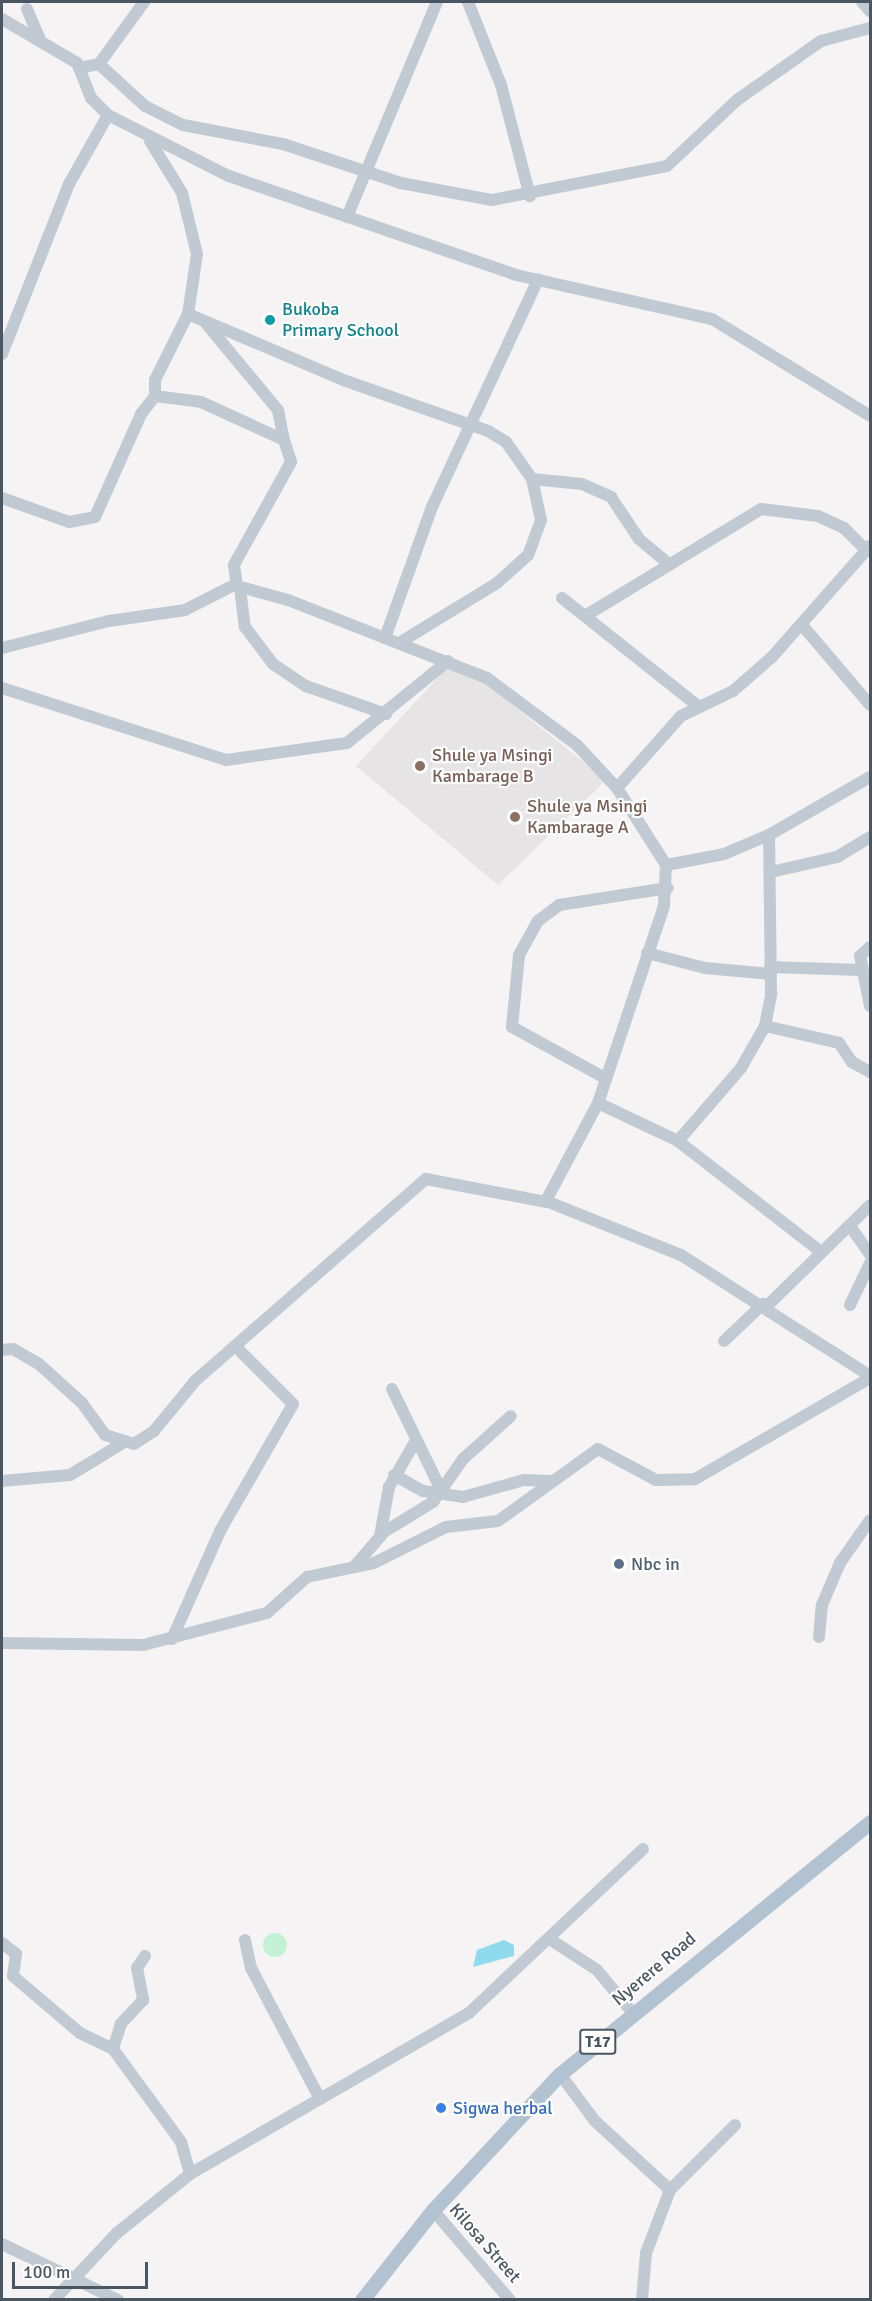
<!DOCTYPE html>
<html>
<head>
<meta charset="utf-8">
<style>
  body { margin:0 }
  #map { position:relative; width:872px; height:2301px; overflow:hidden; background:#f5f3f3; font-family:Signika,sans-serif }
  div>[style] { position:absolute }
  .education>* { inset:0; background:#e6e4e5 }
  .green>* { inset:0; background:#c3f1d5 }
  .round { border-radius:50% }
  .water>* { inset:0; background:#90daee }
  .minor>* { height:12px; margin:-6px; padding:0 6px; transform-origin:6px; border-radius:6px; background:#c1cad2 }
  .major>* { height:15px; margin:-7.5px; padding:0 7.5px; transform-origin:7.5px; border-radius:7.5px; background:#b3c2d1 }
  .dots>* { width:16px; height:16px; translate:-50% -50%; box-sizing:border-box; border:3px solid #fff; border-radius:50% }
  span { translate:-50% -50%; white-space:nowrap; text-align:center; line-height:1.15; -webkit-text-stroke:4.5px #fff; paint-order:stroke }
  .shield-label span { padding:2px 4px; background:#fff; border:2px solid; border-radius:4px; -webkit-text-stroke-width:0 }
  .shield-label { font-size:16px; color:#4a5661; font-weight:700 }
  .culture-label { font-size:18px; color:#0d838f }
  .left { translate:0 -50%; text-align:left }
  .education-label { font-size:18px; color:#785e54 }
  .service-label { font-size:18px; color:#4e5e75 }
  .street-label { font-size:18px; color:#4a5661 }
  .shop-label { font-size:18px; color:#366cbe }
  .frame { position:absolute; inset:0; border:3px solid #4a5661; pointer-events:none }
  .scale { position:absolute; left:12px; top:2262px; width:136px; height:27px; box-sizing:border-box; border:3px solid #4a5661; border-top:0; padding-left:8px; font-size:18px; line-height:21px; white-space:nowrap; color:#4a5661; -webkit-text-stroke:4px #fff; paint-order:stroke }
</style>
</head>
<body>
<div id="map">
  <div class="education">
    <i style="clip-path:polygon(455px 659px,606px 780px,498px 885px,356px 766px)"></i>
  </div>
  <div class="green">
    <i class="round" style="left:263px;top:1933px;width:24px;height:24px"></i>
  </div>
  <div class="water">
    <i style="clip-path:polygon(504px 1940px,514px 1945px,514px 1956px,473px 1967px,477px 1950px)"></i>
  </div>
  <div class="minor">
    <i style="left:468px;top:2px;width:89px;rotate:68.3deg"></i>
    <i style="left:501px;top:85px;width:115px;rotate:75.4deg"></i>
    <i style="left:862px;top:2px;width:12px;rotate:48deg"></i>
    <i style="left:27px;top:9px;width:33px;rotate:67deg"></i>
    <i style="left:2px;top:19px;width:87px;rotate:30.4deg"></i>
    <i style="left:77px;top:63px;width:38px;rotate:68deg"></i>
    <i style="left:91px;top:98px;width:24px;rotate:45deg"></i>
    <i style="left:108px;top:115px;width:136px;rotate:26.8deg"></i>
    <i style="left:229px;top:176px;width:304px;rotate:19deg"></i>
    <i style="left:516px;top:275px;width:201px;rotate:12.7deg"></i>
    <i style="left:712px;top:319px;width:185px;rotate:31.5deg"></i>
    <i style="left:99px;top:64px;width:62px;rotate:42.4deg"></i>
    <i style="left:145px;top:106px;width:42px;rotate:26.6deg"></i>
    <i style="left:183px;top:125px;width:102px;rotate:10.8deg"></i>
    <i style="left:283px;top:144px;width:124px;rotate:18.3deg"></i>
    <i style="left:401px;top:183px;width:93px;rotate:10.6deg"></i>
    <i style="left:492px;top:200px;width:178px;rotate:-11deg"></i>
    <i style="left:667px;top:166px;width:96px;rotate:-43.3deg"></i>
    <i style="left:737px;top:100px;width:103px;rotate:-35.1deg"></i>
    <i style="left:821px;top:41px;width:51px;rotate:-14.9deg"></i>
    <i style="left:79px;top:68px;width:20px;rotate:-11deg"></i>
    <i style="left:99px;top:64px;width:77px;rotate:-54deg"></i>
    <i style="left:150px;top:141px;width:61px;rotate:58.4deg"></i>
    <i style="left:182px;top:193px;width:63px;rotate:76.2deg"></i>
    <i style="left:197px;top:254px;width:61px;rotate:98.5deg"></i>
    <i style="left:188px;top:314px;width:74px;rotate:116.6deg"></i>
    <i style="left:155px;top:380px;width:16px;rotate:90deg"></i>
    <i style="left:347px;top:217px;width:233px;rotate:-67.3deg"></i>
    <i style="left:188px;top:314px;width:172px;rotate:23deg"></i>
    <i style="left:346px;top:381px;width:151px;rotate:19.4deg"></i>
    <i style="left:488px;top:431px;width:21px;rotate:31deg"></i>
    <i style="left:506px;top:442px;width:45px;rotate:54.9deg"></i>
    <i style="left:532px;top:479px;width:42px;rotate:77.6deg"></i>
    <i style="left:541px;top:520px;width:37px;rotate:110deg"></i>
    <i style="left:528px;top:555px;width:42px;rotate:137.9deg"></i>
    <i style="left:497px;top:583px;width:115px;rotate:148.5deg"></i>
    <i style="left:204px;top:321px;width:116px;rotate:50.3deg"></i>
    <i style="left:278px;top:410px;width:31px;rotate:79deg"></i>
    <i style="left:2px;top:354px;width:183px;rotate:-68.5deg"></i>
    <i style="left:69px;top:184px;width:79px;rotate:-60.5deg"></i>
    <i style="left:532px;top:479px;width:50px;rotate:5.7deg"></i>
    <i style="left:582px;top:484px;width:32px;rotate:24deg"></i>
    <i style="left:611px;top:497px;width:50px;rotate:56.3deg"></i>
    <i style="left:639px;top:539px;width:38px;rotate:40deg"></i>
    <i style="left:2px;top:498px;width:71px;rotate:19.7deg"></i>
    <i style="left:69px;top:522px;width:26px;rotate:-11deg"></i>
    <i style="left:95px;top:517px;width:113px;rotate:-65.9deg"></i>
    <i style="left:141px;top:414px;width:23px;rotate:-52deg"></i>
    <i style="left:155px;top:396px;width:46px;rotate:7.4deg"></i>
    <i style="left:201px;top:402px;width:91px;rotate:24.6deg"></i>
    <i style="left:284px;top:440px;width:23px;rotate:72deg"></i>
    <i style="left:291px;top:462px;width:118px;rotate:119deg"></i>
    <i style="left:234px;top:565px;width:21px;rotate:82deg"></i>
    <i style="left:237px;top:586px;width:53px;rotate:15.4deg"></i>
    <i style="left:288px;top:600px;width:214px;rotate:21.4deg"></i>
    <i style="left:487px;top:678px;width:112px;rotate:36.7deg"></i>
    <i style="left:577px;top:745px;width:59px;rotate:47.1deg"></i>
    <i style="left:617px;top:788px;width:91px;rotate:57.5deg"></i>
    <i style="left:666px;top:865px;width:41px;rotate:92.8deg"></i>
    <i style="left:664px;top:906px;width:208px;rotate:108.5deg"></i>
    <i style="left:598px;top:1103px;width:111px;rotate:118deg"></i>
    <i style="left:546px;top:1201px;width:145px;rotate:21.8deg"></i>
    <i style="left:681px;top:1255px;width:224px;rotate:32.6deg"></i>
    <i style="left:240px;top:588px;width:39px;rotate:83deg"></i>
    <i style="left:245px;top:627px;width:46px;rotate:52.9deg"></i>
    <i style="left:273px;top:664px;width:40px;rotate:34deg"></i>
    <i style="left:306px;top:686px;width:85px;rotate:19.3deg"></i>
    <i style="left:562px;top:598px;width:174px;rotate:38.5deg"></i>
    <i style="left:585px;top:616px;width:206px;rotate:-31.3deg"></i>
    <i style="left:761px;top:509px;width:57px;rotate:7deg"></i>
    <i style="left:818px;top:516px;width:29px;rotate:25deg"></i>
    <i style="left:844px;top:528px;width:31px;rotate:45deg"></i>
    <i style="left:802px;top:625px;width:105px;rotate:49.6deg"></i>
    <i style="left:385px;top:638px;width:139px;rotate:-70.3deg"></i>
    <i style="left:432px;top:507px;width:251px;rotate:-65deg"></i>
    <i style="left:2px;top:648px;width:110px;rotate:-14.2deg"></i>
    <i style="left:109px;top:621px;width:77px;rotate:-8.2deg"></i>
    <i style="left:185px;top:610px;width:57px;rotate:-27deg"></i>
    <i style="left:2px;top:688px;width:235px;rotate:17.8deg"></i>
    <i style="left:226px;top:760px;width:122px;rotate:-8deg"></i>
    <i style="left:347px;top:743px;width:130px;rotate:-39.1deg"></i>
    <i style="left:617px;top:788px;width:96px;rotate:-48.4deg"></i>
    <i style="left:681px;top:716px;width:58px;rotate:-25.7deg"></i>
    <i style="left:733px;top:691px;width:52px;rotate:-41.1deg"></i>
    <i style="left:772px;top:657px;width:148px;rotate:-48.6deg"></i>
    <i style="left:666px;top:865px;width:59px;rotate:-10.7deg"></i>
    <i style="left:724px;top:854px;width:49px;rotate:-22.9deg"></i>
    <i style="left:769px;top:835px;width:116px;rotate:-29.9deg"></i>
    <i style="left:771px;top:872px;width:68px;rotate:-12.8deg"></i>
    <i style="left:837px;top:857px;width:39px;rotate:-31deg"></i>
    <i style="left:870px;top:947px;width:13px;rotate:138deg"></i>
    <i style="left:860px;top:956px;width:51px;rotate:78.7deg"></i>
    <i style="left:647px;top:953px;width:60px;rotate:14.5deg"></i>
    <i style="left:705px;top:968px;width:66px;rotate:5.2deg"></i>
    <i style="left:770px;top:967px;width:91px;rotate:1.9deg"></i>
    <i style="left:765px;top:1026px;width:76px;rotate:12.9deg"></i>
    <i style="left:839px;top:1043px;width:23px;rotate:56deg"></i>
    <i style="left:852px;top:1062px;width:21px;rotate:29deg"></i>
    <i style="left:605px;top:1078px;width:106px;rotate:-151.3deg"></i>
    <i style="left:512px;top:1027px;width:72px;rotate:-84.4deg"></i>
    <i style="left:519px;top:955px;width:39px;rotate:-61deg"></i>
    <i style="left:538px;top:921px;width:26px;rotate:-37deg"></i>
    <i style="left:559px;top:905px;width:110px;rotate:-8.9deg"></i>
    <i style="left:598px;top:1103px;width:89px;rotate:25.4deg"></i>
    <i style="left:678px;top:1141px;width:180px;rotate:37.8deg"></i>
    <i style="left:678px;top:1141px;width:96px;rotate:-49.2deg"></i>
    <i style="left:741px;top:1068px;width:48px;rotate:-60.3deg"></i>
    <i style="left:765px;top:1026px;width:33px;rotate:-79deg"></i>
    <i style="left:771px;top:994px;width:159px;rotate:-90.7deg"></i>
    <i style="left:850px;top:1226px;width:35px;rotate:55deg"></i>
    <i style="left:850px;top:1305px;width:47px;rotate:-64.5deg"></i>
    <i style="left:767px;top:1306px;width:144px;rotate:-44.4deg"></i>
    <i style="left:724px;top:1341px;width:54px;rotate:-43.5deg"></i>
    <i style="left:2px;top:1350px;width:11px;rotate:-5deg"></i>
    <i style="left:13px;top:1349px;width:30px;rotate:30deg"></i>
    <i style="left:39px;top:1364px;width:58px;rotate:42.2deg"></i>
    <i style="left:82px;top:1403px;width:39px;rotate:54deg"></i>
    <i style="left:105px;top:1435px;width:30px;rotate:17deg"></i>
    <i style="left:134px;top:1444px;width:24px;rotate:-33deg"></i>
    <i style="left:154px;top:1431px;width:65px;rotate:-50.6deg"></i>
    <i style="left:195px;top:1381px;width:307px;rotate:-41.2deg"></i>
    <i style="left:426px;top:1179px;width:123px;rotate:10.8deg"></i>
    <i style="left:392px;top:1389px;width:112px;rotate:64.1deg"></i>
    <i style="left:394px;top:1475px;width:33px;rotate:29deg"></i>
    <i style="left:423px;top:1491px;width:40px;rotate:8.5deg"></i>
    <i style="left:463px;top:1497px;width:63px;rotate:-15.6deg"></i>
    <i style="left:524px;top:1480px;width:27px;rotate:2deg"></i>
    <i style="left:2px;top:1481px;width:68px;rotate:-5deg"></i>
    <i style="left:70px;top:1475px;width:62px;rotate:-31.1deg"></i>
    <i style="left:380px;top:1536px;width:50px;rotate:-79.6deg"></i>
    <i style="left:389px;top:1487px;width:52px;rotate:-60deg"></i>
    <i style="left:354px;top:1567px;width:46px;rotate:-49.4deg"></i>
    <i style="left:384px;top:1532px;width:57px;rotate:-31.5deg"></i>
    <i style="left:433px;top:1502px;width:52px;rotate:-55.1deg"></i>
    <i style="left:463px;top:1459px;width:64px;rotate:-41.9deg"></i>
    <i style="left:819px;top:1637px;width:32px;rotate:-85deg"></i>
    <i style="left:822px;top:1605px;width:46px;rotate:-66.8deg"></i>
    <i style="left:840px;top:1563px;width:52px;rotate:-55.1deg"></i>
    <i style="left:172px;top:1639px;width:118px;rotate:-66deg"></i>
    <i style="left:220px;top:1531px;width:146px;rotate:-60.1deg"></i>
    <i style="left:293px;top:1404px;width:82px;rotate:-135deg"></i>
    <i style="left:2px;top:1643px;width:141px;rotate:0.8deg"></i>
    <i style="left:143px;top:1645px;width:128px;rotate:-14.5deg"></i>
    <i style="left:267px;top:1613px;width:54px;rotate:-42deg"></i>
    <i style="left:307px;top:1577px;width:68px;rotate:-11.8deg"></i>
    <i style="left:374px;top:1563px;width:80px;rotate:-26.6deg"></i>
    <i style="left:446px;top:1527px;width:52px;rotate:-6.6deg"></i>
    <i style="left:498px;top:1521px;width:123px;rotate:-35.8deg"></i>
    <i style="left:598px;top:1449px;width:66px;rotate:28.1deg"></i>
    <i style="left:656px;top:1480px;width:39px;rotate:-1deg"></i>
    <i style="left:695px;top:1479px;width:202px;rotate:-30deg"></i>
    <i style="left:245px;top:1940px;width:29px;rotate:78deg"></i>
    <i style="left:251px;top:1968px;width:148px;rotate:62.2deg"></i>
    <i style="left:551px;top:1940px;width:55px;rotate:33.1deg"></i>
    <i style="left:597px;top:1970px;width:55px;rotate:50.2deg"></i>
    <i style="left:2px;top:1943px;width:18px;rotate:38deg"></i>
    <i style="left:16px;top:1954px;width:22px;rotate:98deg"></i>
    <i style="left:13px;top:1976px;width:88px;rotate:40.4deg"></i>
    <i style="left:80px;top:2033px;width:37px;rotate:26deg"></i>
    <i style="left:145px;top:1956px;width:14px;rotate:124deg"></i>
    <i style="left:137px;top:1968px;width:33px;rotate:79deg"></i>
    <i style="left:143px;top:2000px;width:33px;rotate:133deg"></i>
    <i style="left:121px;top:2024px;width:26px;rotate:108deg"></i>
    <i style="left:113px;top:2049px;width:115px;rotate:53.8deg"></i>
    <i style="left:181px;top:2142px;width:33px;rotate:74deg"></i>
    <i style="left:560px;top:2074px;width:59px;rotate:53.3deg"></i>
    <i style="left:595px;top:2121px;width:102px;rotate:42.6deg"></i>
    <i style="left:433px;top:2210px;width:118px;rotate:49.5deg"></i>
    <i style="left:2px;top:2244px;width:129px;rotate:25.8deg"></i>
    <i style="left:54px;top:2300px;width:92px;rotate:-46.8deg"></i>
    <i style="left:117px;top:2233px;width:94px;rotate:-38.9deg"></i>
    <i style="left:190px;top:2174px;width:322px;rotate:-30deg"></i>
    <i style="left:469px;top:2013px;width:239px;rotate:-43.3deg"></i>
    <i style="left:642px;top:2300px;width:47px;rotate:-85.1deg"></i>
    <i style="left:646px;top:2253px;width:67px;rotate:-69.1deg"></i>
    <i style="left:670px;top:2190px;width:92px;rotate:-45deg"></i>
  </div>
  <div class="major">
    <i style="left:362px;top:2300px;width:115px;rotate:-51.7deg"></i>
    <i style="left:433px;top:2210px;width:186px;rotate:-47deg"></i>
    <i style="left:560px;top:2074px;width:400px;rotate:-39.1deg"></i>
  </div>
  <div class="dots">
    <i style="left:270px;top:320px;background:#0f9aa8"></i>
    <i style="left:420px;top:766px;background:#8d6e63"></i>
    <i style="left:515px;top:817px;background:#8d6e63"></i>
    <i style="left:619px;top:1564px;background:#5c6f8a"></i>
    <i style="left:441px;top:2108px;background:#3f7fe0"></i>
  </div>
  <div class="shield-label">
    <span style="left:598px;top:2042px">T17</span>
  </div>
  <div class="culture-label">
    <span class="left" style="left:282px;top:320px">Bukoba<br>Primary School</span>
  </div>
  <div class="education-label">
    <span class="left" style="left:432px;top:766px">Shule ya Msingi<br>Kambarage B</span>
    <span class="left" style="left:527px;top:817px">Shule ya Msingi<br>Kambarage A</span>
  </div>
  <div class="service-label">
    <span class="left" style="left:631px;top:1564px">Nbc in</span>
  </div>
  <div class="street-label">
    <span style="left:654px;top:1969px;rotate:-40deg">Nyerere Road</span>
    <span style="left:485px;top:2243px;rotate:49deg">Kilosa Street</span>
  </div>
  <div class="shop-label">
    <span class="left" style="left:453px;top:2108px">Sigwa herbal</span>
  </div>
  <div class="frame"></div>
  <div class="scale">100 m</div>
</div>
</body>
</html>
